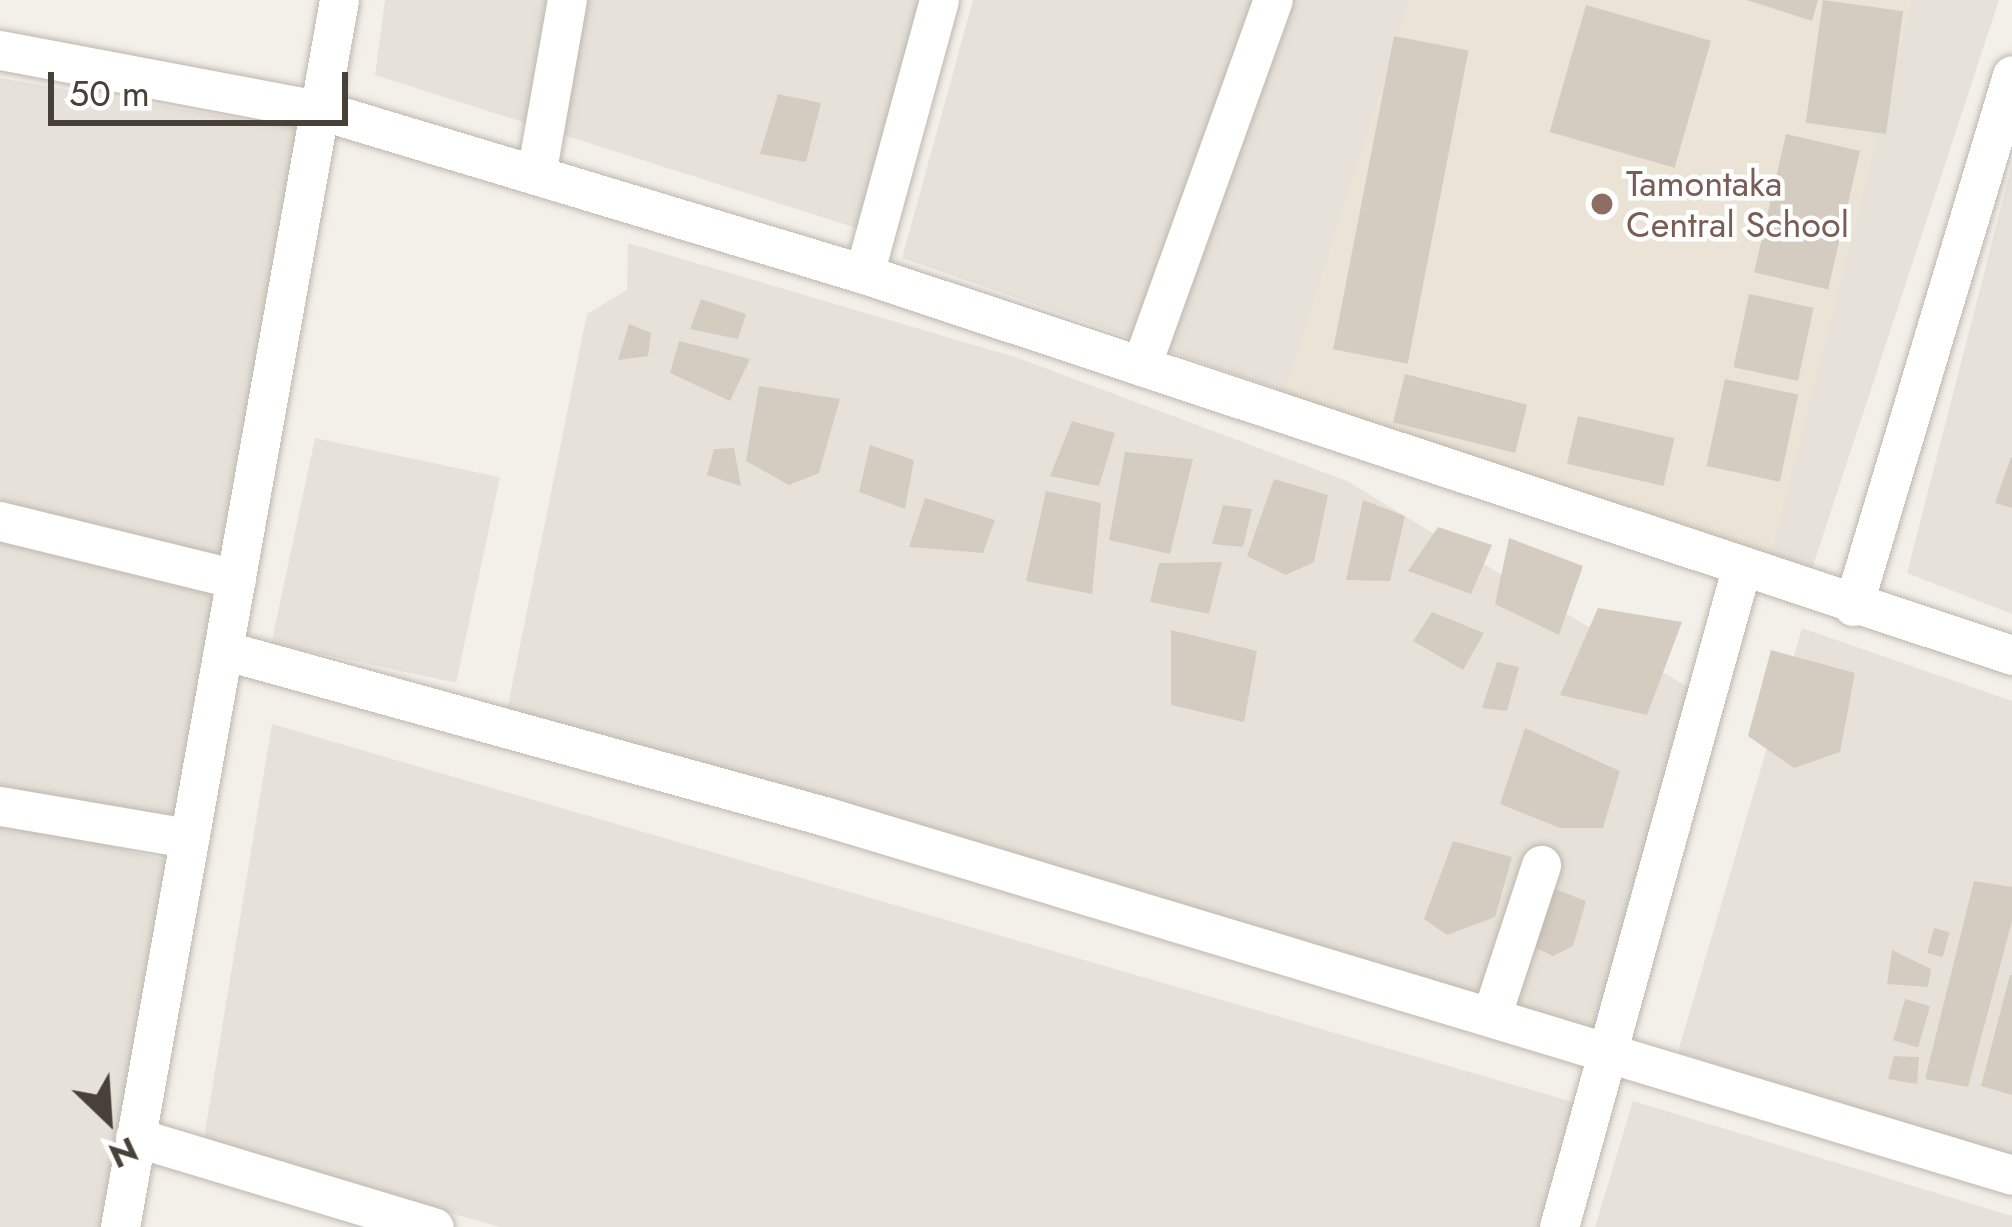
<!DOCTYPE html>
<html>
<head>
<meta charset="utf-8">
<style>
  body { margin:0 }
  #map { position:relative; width:2012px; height:1227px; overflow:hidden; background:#f3f0ea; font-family:Jost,sans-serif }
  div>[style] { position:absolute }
  .residential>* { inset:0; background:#e7e2d9; transform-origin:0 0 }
  .education>* { inset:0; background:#ebe4d6 }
  .building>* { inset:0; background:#d4ccc1; transform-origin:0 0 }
  .roads { filter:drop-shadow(0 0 3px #beb8ae) drop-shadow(0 0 3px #beb8ae) }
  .street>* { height:39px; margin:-19.5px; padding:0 19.5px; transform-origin:19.5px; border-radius:19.5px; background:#fff }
  .dots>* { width:33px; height:33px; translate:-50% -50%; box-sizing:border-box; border:6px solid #fff; border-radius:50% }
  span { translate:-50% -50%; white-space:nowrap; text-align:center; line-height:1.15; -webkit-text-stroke:9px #fff; paint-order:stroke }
  .education-label { font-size:36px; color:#785e54 }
  .left { translate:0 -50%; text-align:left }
  .north { position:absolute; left:48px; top:1059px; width:120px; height:120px; -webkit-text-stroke:9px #fff; paint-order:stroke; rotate:155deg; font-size:33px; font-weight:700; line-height:48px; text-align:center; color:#474139 }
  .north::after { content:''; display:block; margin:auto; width:42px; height:54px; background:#474139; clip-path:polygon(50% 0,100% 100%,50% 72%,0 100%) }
  .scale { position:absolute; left:48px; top:72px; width:300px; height:54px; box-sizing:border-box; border:6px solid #474139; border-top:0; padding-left:15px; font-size:36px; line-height:42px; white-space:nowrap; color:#474139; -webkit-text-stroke:9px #fff; paint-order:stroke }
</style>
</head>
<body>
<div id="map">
  <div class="residential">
    <i style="clip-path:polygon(385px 0,932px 0,872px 233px,375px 75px)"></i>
    <i style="clip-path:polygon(973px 0,1999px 0,1810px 575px,902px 258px)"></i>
    <i style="clip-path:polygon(0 78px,309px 131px,200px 838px,0 793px)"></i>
    <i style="clip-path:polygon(2012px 164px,2012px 614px,1907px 573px)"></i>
    <i style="clip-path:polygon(628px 243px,1015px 357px,1347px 481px,1694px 691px,1606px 1044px,506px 715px,587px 314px,627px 290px)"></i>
    <i style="left:315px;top:438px;width:189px;height:210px;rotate:12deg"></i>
    <i style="clip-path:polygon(1802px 628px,2012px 701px,2012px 1160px,1678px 1052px)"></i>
    <i style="clip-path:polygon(272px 724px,1583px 1105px,1553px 1227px,500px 1227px,203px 1144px)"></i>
    <i style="clip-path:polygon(0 817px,176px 863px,116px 1227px,0 1227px)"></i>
    <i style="clip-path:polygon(1633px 1101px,2012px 1216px,2012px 1227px,1595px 1227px)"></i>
  </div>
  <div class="education">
    <i style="clip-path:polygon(1409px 0,1912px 0,1767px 571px,1279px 409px)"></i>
  </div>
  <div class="building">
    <i style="clip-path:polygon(1747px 0,1818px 0,1812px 21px)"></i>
    <i style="left:1823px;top:0;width:81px;height:124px;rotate:8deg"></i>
    <i style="left:1586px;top:5px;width:130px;height:132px;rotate:16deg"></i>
    <i style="left:1394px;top:36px;width:76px;height:319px;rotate:11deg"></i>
    <i style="clip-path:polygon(778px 94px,821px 103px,806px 162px,760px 154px)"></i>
    <i style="left:1786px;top:134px;width:76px;height:142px;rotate:13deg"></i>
    <i style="left:1749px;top:294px;width:66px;height:75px;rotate:12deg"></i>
    <i style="clip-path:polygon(701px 299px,746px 314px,738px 339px,690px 329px)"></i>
    <i style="clip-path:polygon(629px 324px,651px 333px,648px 356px,618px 360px)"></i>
    <i style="clip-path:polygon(679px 341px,750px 359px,730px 401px,670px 373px)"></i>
    <i style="left:1405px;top:374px;width:126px;height:50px;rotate:14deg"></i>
    <i style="left:1725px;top:379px;width:75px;height:89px;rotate:12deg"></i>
    <i style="clip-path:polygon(759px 386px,840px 399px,819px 473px,789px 485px,746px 461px)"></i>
    <i style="left:1578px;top:416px;width:99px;height:49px;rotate:13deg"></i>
    <i style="clip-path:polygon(1072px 421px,1115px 433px,1099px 486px,1050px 476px)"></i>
    <i style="clip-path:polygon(870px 445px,914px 460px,905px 509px,859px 492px)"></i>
    <i style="clip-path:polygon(734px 448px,741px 486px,707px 475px,714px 449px)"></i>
    <i style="clip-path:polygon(1125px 452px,1193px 459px,1170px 554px,1109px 540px)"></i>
    <i style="clip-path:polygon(2011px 457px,2012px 457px,2012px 508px,1995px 503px)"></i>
    <i style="clip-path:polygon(1274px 479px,1328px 495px,1314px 562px,1286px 575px,1247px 556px)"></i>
    <i style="clip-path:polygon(1046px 491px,1101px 503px,1092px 594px,1026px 581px)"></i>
    <i style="clip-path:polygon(925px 498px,995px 520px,983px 553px,909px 547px)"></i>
    <i style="clip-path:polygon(1363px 500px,1405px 516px,1390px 581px,1346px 580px)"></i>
    <i style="clip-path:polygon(1223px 505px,1252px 509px,1243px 547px,1212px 544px)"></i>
    <i style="clip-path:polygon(1438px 527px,1492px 545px,1471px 594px,1408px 571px)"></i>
    <i style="clip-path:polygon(1509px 538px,1583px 566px,1559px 635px,1495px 604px)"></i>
    <i style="clip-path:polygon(1222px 562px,1209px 614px,1150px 602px,1159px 563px)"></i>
    <i style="clip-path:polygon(1598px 608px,1682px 622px,1647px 715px,1560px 695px)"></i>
    <i style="clip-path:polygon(1432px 612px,1484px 633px,1463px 670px,1413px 641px)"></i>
    <i style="clip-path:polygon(1171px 630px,1257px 651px,1244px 722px,1171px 705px)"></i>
    <i style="clip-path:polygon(1771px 650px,1855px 673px,1840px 752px,1794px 768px,1748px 736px)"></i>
    <i style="clip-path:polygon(1497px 662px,1519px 667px,1507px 711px,1482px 708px)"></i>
    <i style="clip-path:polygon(1525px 728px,1620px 771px,1603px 828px,1560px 828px,1500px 804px)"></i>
    <i style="clip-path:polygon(1453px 841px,1512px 857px,1495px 917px,1447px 935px,1424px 919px)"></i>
    <i style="clip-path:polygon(1974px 881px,2012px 887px,2012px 921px,1968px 1087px,1925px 1079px)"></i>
    <i style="clip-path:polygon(1545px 885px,1586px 901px,1573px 946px,1553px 956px,1522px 941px)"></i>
    <i style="left:1934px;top:928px;width:16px;height:26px;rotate:15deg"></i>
    <i style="clip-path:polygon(1892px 950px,1931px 969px,1928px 987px,1887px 984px)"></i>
    <i style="clip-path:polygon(2010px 975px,2012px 975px,2012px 1095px,1981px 1086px)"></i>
    <i style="left:1905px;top:999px;width:26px;height:43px;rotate:16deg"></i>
    <i style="clip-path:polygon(1894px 1056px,1919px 1057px,1917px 1084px,1888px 1079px)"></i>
  </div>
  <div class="roads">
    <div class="street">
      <i style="left:0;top:50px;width:329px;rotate:10.7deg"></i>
      <i style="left:323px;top:111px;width:565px;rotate:16.77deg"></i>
      <i style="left:864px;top:274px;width:1210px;rotate:18.36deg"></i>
      <i style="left:536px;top:175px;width:178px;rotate:-80deg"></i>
      <i style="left:864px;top:274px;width:284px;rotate:-74.7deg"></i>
      <i style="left:1141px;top:366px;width:389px;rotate:-70.2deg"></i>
      <i style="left:0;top:521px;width:243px;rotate:13.8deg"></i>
      <i style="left:1853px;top:606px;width:554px;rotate:-73.33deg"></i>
      <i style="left:223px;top:650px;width:624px;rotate:15.44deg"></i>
      <i style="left:824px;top:816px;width:1241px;rotate:16.81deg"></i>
      <i style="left:0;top:806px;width:184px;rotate:9.7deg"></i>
      <i style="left:1492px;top:1014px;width:157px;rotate:-71.8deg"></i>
      <i style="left:135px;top:1137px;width:312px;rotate:16.8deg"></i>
      <i style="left:120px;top:1227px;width:1246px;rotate:-79.88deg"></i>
      <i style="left:1559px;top:1227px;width:683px;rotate:-74.54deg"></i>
    </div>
  </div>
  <div class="dots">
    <i style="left:1602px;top:204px;background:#8d6e63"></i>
  </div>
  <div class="education-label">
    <span class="left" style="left:1626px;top:204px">Tamontaka<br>Central School</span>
  </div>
  <div class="north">N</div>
  <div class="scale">50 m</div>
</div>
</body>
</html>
